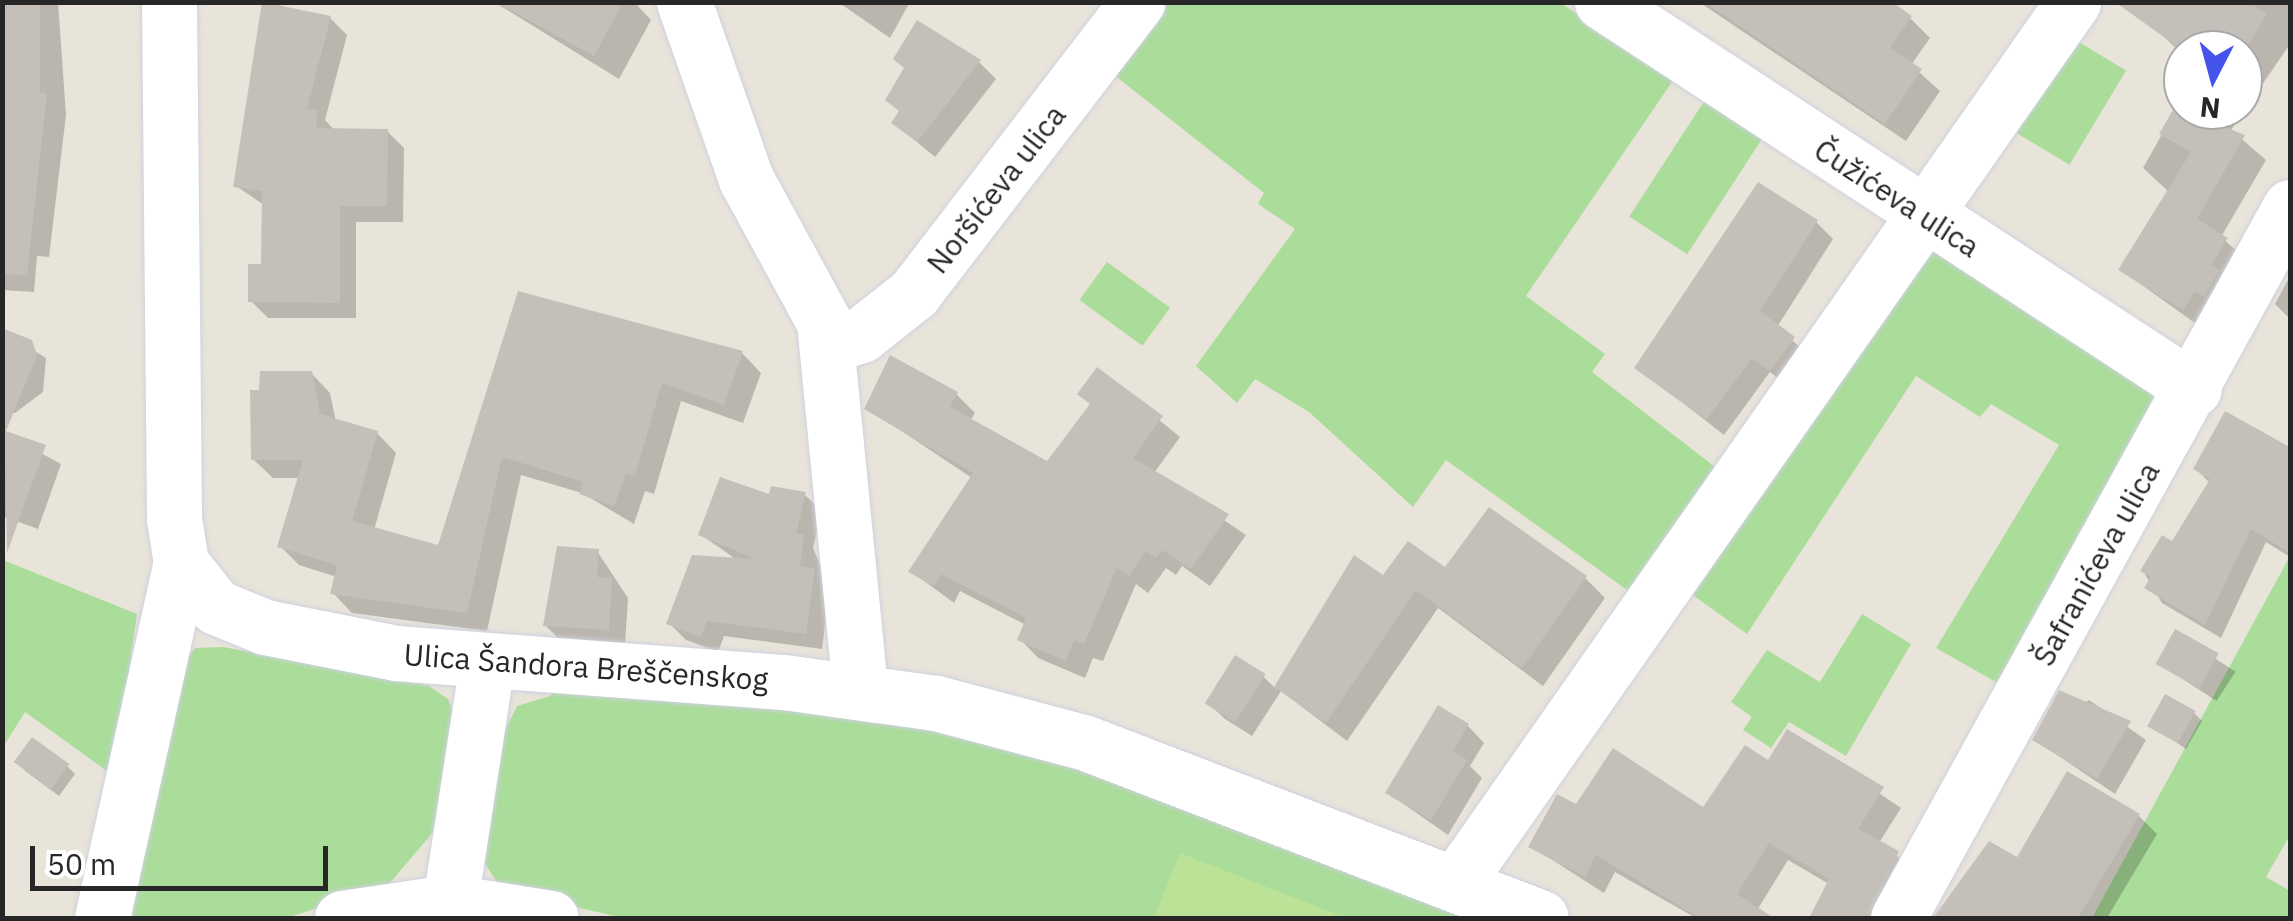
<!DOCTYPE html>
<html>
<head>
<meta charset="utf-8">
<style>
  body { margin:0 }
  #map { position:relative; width:2293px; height:921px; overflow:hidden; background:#e9e4da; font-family:"IBM Plex Sans",sans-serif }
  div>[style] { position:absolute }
  .green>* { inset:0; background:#aadc9a; transform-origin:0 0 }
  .pitch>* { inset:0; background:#bbe296 }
  .shadow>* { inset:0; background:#0003; transform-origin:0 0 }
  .building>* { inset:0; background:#c4c0b9; transform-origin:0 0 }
  .roads { filter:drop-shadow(0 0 2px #cfd1df) drop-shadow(0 0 2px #cfd1df) }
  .minor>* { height:55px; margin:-27.5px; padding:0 27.5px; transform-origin:27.5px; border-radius:27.5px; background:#fff }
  span { translate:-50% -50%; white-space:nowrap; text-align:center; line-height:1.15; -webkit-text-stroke:8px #fff; paint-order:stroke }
  .street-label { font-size:30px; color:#272727 }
  .frame { position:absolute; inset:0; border:5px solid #272727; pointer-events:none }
  .north { position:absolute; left:2163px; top:30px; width:100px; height:100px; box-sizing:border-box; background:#fff; border:2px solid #a9a9a9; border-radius:50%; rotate:186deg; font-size:28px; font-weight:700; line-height:40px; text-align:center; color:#272727 }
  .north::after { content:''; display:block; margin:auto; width:35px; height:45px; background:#4554eb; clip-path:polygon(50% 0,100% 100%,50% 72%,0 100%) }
  .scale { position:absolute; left:30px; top:846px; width:298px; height:45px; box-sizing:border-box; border:5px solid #272727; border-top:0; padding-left:12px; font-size:30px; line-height:35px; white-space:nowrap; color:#272727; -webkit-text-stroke:8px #fff; paint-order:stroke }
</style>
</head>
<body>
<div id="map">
  <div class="green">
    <i style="clip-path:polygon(1559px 2px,1674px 79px,1526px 296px,1605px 354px,1592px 372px,1723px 473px,1641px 600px,1446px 460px,1413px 507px,1309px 412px,1255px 379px,1237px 403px,1196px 366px,1295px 229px,1258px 204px,1264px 193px,1104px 67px,1150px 3px)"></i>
    <i style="left:2067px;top:35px;width:69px;height:110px;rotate:31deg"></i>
    <i style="left:1705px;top:100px;width:69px;height:139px;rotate:33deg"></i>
    <i style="clip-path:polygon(1931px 238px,2132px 372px,2168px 414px,2010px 690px,1936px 648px,2059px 445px,1991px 404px,1980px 417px,1916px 376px,1747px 634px,1679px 585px)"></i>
    <i style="left:1107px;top:262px;width:78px;height:47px;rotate:36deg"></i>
    <i style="clip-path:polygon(2290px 556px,2290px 835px,2266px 877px,2290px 891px,2290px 918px,2092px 918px)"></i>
    <i style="clip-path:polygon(3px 560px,137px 614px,114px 776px,25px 712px,3px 747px)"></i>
    <i style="clip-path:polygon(1862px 614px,1911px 644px,1846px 756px,1789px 722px,1771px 748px,1743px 730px,1752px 717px,1731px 702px,1767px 650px,1820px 682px)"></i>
    <i style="clip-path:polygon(223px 647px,429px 686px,448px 699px,456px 719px,440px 824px,389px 884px,287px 918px,135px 918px,126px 907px,185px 662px,195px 648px)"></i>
    <i style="clip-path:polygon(556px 685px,864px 712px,1086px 767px,1493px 918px,623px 918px,520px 894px,499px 885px,474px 847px,492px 727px,505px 730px,517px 706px,550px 696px)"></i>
  </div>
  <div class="pitch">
    <i style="clip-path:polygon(1180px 853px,1346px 918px,1154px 918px)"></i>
  </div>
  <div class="shadow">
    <i style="clip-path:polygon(2px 2px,58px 2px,66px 115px,49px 257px,37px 256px,34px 292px,2px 290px)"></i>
    <i style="clip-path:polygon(265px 2px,330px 18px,347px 35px,325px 120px,335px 131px,387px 131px,404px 148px,403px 222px,356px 222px,356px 318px,268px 318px,251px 301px,264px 267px,264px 205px,236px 186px)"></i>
    <i style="clip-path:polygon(494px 2px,634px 2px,651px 20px,619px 79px)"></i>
    <i style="clip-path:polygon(838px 2px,910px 2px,890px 38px)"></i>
    <i style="clip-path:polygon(1699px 2px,1806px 2px,1910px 18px,1930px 38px,1911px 65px,1940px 91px,1906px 141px)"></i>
    <i style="clip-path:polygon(2127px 2px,2290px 2px,2290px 44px,2231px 130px,2266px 160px,2221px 237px,2249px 262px,2206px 331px,2121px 270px,2169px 192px,2143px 168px,2183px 97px,2183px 110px,2243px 110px,2243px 50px,2183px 50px,2183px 81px,2170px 68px,2180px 52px)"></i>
    <i style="clip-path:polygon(979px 62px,996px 79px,935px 157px,894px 123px,901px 113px,888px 100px)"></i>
    <i style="clip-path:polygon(1816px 222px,1833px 239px,1777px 327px,1810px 356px,1788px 386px,1770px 372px,1724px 435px,1637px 367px)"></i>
    <i style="clip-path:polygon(2290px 276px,2290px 319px,2275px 304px)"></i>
    <i style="clip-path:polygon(519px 294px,742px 353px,761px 373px,743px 423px,681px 401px,654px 494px,645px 491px,634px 524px,582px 493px,521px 475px,487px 631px,352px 613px,333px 593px,337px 577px,299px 565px,280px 546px,300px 478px,273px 478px,253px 459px,311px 373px,330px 393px,336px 422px,377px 433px,396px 453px,374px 530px,440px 548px)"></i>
    <i style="clip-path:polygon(2px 331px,46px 358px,43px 392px,15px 413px,2px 409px)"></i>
    <i style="clip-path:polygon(1098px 370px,1180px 437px,1154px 473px,1246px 535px,1210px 586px,1182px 566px,1176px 575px,1166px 568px,1148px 593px,1136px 584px,1103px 661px,1093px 658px,1085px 678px,1038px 658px,1020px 639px,1026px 625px,960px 591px,954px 603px,912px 572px,972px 478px,867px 408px,956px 394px,975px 413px,970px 421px,1048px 464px,1092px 406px)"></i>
    <i style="clip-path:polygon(2226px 414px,2290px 455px,2290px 557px,2266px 542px,2221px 638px,2162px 603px,2143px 571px,2173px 545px,2210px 483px,2196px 469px)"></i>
    <i style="clip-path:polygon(2px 432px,61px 464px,38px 529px,2px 516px)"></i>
    <i style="clip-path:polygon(805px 495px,822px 511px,813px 548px,830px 587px,822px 649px,724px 636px,718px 652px,686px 640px,669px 623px,733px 557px,701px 535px,771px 498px)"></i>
    <i style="clip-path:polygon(597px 551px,628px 598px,625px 645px,562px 642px,545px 625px)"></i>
    <i style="clip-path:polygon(1355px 559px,1384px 578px,1446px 571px,1585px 578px,1605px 598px,1543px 686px,1438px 608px,1347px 741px,1281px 691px,1252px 736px,1225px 719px,1208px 703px,1263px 676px,1276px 689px)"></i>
    <i style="left:2176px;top:633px;width:71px;height:35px;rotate:33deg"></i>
    <i style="clip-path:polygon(2089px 700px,2146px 740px,2115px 794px,2035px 740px)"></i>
    <i style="clip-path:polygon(2194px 713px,2202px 721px,2186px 749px,2150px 725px)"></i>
    <i style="clip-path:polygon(1468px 726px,1484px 743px,1470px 766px,1482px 778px,1448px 835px,1388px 793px)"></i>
    <i style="clip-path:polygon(1788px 732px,1901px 808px,1879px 843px,1917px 871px,1894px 918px,1812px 918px,1829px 884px,1788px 860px,1756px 912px,1763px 918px,1696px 918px,1615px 872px,1604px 893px,1532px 847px,1577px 807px,1703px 810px,1768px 763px)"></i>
    <i style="clip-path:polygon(67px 766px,75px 774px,59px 796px,24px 770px)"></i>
    <i style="clip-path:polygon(2139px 816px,2157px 834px,2107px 918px,1938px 918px,1990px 844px,2018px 860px)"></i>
  </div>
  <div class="building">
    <i style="clip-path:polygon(2px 2px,40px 2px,40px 93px,47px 93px,27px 275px,2px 274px)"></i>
    <i style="clip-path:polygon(262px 2px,331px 16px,307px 109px,318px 110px,316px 128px,388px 129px,387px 206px,340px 206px,340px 303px,248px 302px,248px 264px,261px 264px,262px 191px,233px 187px)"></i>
    <i style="clip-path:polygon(495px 2px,623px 2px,594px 56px)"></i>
    <i style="clip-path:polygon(1704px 2px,1892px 2px,1912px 16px,1890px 48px,1922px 69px,1885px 124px)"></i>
    <i style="clip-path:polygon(2115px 2px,2248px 2px,2267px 14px,2245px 50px,2182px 50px)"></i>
    <i style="clip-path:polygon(917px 20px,981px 60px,917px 142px,891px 123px,899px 111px,885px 100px,904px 68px,893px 59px)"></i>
    <i style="clip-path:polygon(2180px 98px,2183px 110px,2245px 135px,2197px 219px,2228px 238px,2211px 265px,2219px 270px,2204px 297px,2195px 291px,2183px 310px,2118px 270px,2191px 152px,2159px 134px)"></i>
    <i style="clip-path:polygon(1758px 182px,1818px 220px,1760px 311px,1795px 337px,1770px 371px,1752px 358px,1706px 420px,1634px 368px)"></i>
    <i style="clip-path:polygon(518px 291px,743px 351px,724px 405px,662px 383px,635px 476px,626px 473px,614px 506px,579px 494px,583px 482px,502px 457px,467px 613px,330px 594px,337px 565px,277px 547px,303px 460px,251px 460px,250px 390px,259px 390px,260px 371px,312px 371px,320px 414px,378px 431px,352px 521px,438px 545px)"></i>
    <i style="clip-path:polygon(2px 328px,32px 340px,37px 355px,6px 431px,46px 445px,7px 553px)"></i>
    <i style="clip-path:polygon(890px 355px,958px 392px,950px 407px,1047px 461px,1090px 404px,1077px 394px,1097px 367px,1163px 416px,1133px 458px,1229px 514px,1191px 569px,1162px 550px,1156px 558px,1146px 551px,1129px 576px,1117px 568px,1084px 644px,1074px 640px,1066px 661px,1017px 640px,1026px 618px,941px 574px,934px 586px,908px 572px,973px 473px,864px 409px)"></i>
    <i style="clip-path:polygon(2225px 411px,2290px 447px,2290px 553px,2251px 529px,2205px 625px,2144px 588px,2151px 577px,2140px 571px,2162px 535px,2172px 541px,2210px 479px,2193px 469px)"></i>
    <i style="clip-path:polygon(720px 477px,769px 494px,771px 486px,806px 492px,796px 534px,804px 535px,800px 566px,815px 568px,806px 634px,707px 621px,701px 637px,666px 624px,692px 555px,756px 559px,698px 535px)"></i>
    <i style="clip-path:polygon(1489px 507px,1587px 576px,1522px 668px,1416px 590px,1326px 723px,1274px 687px,1354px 555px,1383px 575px,1408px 541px,1445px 567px)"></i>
    <i style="clip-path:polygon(557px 546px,599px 549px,597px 577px,612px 578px,609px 630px,543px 626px)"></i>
    <i style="left:2175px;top:629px;width:50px;height:40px;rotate:29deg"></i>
    <i style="left:1235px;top:655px;width:36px;height:57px;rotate:32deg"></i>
    <i style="clip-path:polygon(2059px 690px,2131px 721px,2097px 779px,2032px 740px)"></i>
    <i style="left:2165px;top:694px;width:35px;height:37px;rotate:29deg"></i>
    <i style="clip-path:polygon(1438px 705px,1469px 724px,1453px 751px,1467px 760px,1431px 820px,1385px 793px)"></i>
    <i style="clip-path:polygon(1787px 729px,1884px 787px,1858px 829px,1899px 851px,1867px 918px,1809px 918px,1829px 879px,1769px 843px,1737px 894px,1774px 918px,1699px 918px,1596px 855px,1585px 877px,1528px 847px,1557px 794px,1576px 804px,1613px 748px,1703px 807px,1745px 745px,1768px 760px)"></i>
    <i style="left:32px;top:737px;width:46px;height:31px;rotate:36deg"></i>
    <i style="clip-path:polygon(2067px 771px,2140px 814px,2078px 918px,1933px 918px,1989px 841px,2017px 857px)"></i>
  </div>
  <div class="roads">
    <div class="minor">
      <i style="left:169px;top:2px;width:516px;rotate:89.44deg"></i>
      <i style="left:174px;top:518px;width:46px;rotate:81.2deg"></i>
      <i style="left:181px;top:563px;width:56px;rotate:51.5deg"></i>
      <i style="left:216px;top:607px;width:53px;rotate:22.2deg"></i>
      <i style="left:265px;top:627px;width:134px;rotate:11.2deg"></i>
      <i style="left:396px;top:653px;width:389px;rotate:4.3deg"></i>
      <i style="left:784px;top:682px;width:153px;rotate:7.9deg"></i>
      <i style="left:936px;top:703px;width:155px;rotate:14.9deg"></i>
      <i style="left:1086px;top:743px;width:487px;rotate:21deg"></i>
      <i style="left:684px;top:2px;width:188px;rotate:70.7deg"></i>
      <i style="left:746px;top:179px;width:163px;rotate:61.4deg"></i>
      <i style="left:824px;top:322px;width:370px;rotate:84.4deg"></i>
      <i style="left:1602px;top:2px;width:707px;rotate:33.17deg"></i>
      <i style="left:830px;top:345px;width:33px;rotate:-18deg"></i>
      <i style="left:861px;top:335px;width:68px;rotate:-38.4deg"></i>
      <i style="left:914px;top:293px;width:367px;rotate:-52.5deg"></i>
      <i style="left:1456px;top:883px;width:1076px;rotate:-54.99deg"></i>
      <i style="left:450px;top:902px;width:242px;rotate:-81.2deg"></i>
      <i style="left:102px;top:918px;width:364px;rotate:-77.5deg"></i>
      <i style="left:342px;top:918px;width:109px;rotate:-8.4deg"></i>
      <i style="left:450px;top:902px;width:102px;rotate:9deg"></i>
      <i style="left:1898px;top:918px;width:812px;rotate:-61.13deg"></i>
    </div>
  </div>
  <div class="street-label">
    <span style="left:996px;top:189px;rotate:-52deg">Noršićeva ulica</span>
    <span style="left:1897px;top:198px;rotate:33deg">Čužićeva ulica</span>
    <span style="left:2096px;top:564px;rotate:-61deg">Šafranićeva ulica</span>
    <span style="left:586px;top:667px;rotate:4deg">Ulica Šandora Breščenskog</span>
  </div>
  <div class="frame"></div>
  <div class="north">N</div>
  <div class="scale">50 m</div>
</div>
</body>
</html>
